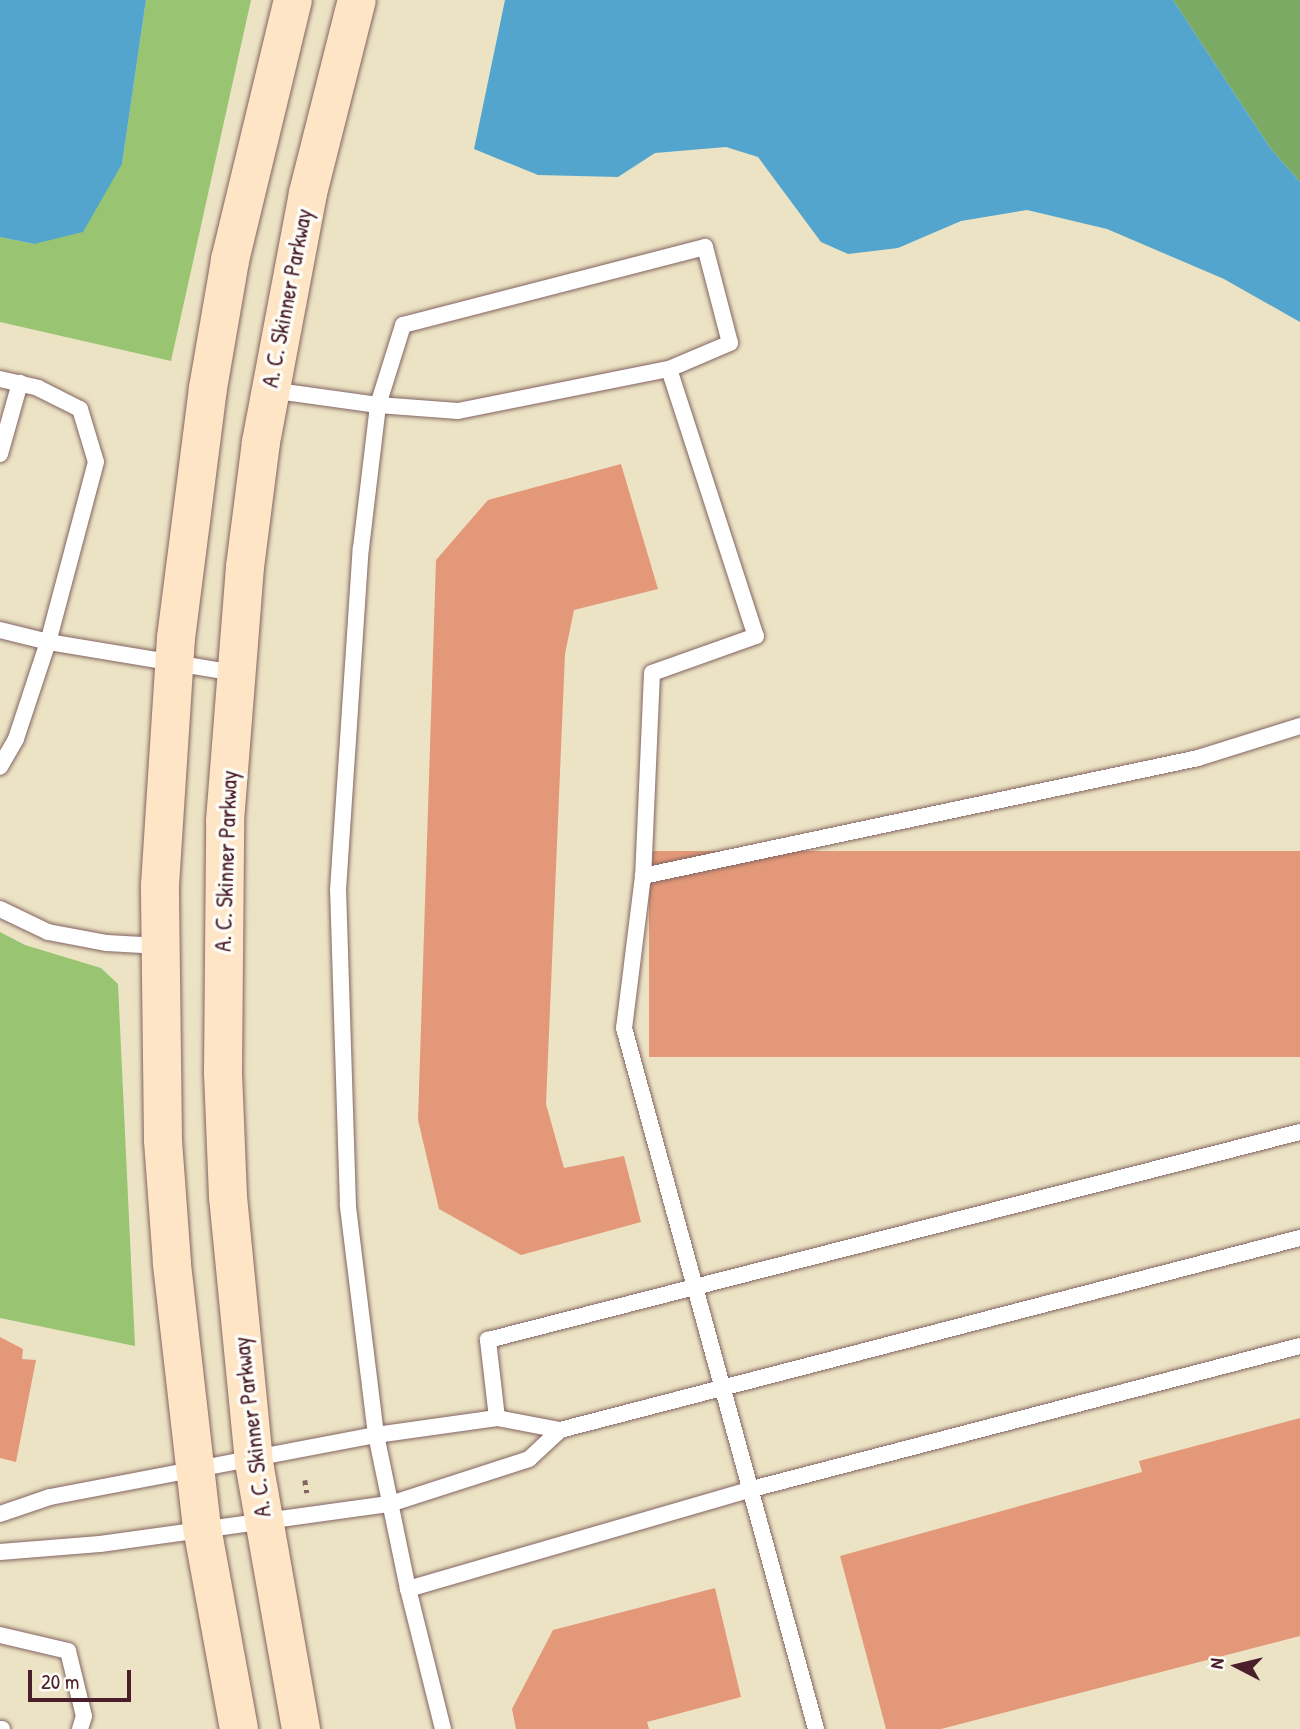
<!DOCTYPE html>
<html>
<head>
<meta charset="utf-8">
<style>
  body { margin:0 }
  #map { position:relative; width:1300px; height:1729px; overflow:hidden; background:#ece3c4; font-family:"Patrick Hand",sans-serif }
  div>[style] { position:absolute }
  .green>* { inset:0; background:#99c472 }
  .forest>* { inset:0; background:#7aaa64 }
  .water>* { inset:0; background:#53a5ce }
  .building>* { inset:0; background:#e39979; transform-origin:0 0 }
  .path>* { height:4.5px; margin-top:-2.25px; transform-origin:0; background:repeating-linear-gradient(90deg,#836461 0 5px,transparent 0 10px) }
  .roads { filter:drop-shadow(0 0 2px #836461) drop-shadow(0 0 2px #836461) }
  .lane>* { height:16px; margin:-8px; padding:0 8px; transform-origin:8px; border-radius:8px; background:#fff }
  .secondary>* { height:38px; margin:-19px; padding:0 19px; transform-origin:19px; border-radius:19px; background:#fee5c5 }
  span { translate:-50% -50%; white-space:nowrap; text-align:center; line-height:1.15; -webkit-text-stroke:7px #fdfcf7; paint-order:stroke }
  .street-label { font-size:23px; color:#4a1f2b }
  .north { position:absolute; left:1202px; top:1631px; width:70px; height:70px; -webkit-text-stroke:5px #fdfcf7; paint-order:stroke; rotate:277deg; font-size:19px; font-weight:700; line-height:28px; text-align:center; color:#4a1f2b }
  .north::after { content:''; display:block; margin:auto; width:24px; height:32px; background:#4a1f2b; clip-path:polygon(50% 0,100% 100%,50% 72%,0 100%) }
  .scale { position:absolute; left:28px; top:1670px; width:103px; height:32px; box-sizing:border-box; border:4px solid #4a1f2b; border-top:0; padding-left:9px; font-size:21px; line-height:24px; white-space:nowrap; color:#4a1f2b; -webkit-text-stroke:5px #fdfcf7; paint-order:stroke }
</style>
</head>
<body>
<div id="map">
  <div class="green">
    <i style="clip-path:polygon(146px 0,251px 0,171px 361px,0 322px,0 237px,34px 244px,122px 164px)"></i>
    <i style="clip-path:polygon(0 932px,25px 945px,101px 968px,118px 984px,135px 1346px,0 1318px)"></i>
  </div>
  <div class="forest">
    <i style="clip-path:polygon(1173px 0,1300px 0,1300px 182px,1271px 149px)"></i>
  </div>
  <div class="water">
    <i style="clip-path:polygon(0 0,146px 0,122px 164px,83px 232px,34px 244px,0 237px)"></i>
    <i style="clip-path:polygon(505px 0,1173px 0,1271px 149px,1300px 182px,1300px 322px,1224px 279px,1107px 229px,1027px 210px,961px 221px,898px 248px,848px 254px,821px 242px,758px 157px,726px 147px,655px 153px,618px 177px,538px 175px,474px 149px)"></i>
  </div>
  <div class="building">
    <i style="clip-path:polygon(621px 464px,658px 589px,574px 610px,565px 654px,546px 1104px,564px 1168px,624px 1156px,641px 1222px,521px 1255px,439px 1209px,418px 1120px,436px 560px,488px 500px)"></i>
    <i style="left:1300px;top:851px;width:206px;height:651px;rotate:90deg"></i>
    <i style="clip-path:polygon(0 1337px,23px 1349px,22px 1359px,36px 1360px,16px 1462px,0 1458px)"></i>
    <i style="clip-path:polygon(1300px 1418px,1300px 1636px,941px 1729px,886px 1729px,840px 1556px,1142px 1472px,1139px 1461px)"></i>
    <i style="clip-path:polygon(715px 1588px,741px 1697px,647px 1722px,649px 1729px,516px 1729px,512px 1709px,553px 1630px)"></i>
  </div>
  <div class="path">
    <i style="left:305px;top:1480px;width:13px;rotate:81deg"></i>
  </div>
  <div class="roads">
    <div class="lane">
      <i style="left:0;top:379px;width:39px;rotate:13deg"></i>
      <i style="left:38px;top:388px;width:47px;rotate:26.6deg"></i>
      <i style="left:80px;top:409px;width:55px;rotate:73.2deg"></i>
      <i style="left:96px;top:462px;width:186px;rotate:104.9deg"></i>
      <i style="left:48px;top:642px;width:102px;rotate:108.3deg"></i>
      <i style="left:16px;top:739px;width:32px;rotate:120deg"></i>
      <i style="left:270px;top:390px;width:109px;rotate:7.9deg"></i>
      <i style="left:378px;top:405px;width:84px;rotate:-72.6deg"></i>
      <i style="left:403px;top:325px;width:312px;rotate:-14.5deg"></i>
      <i style="left:705px;top:247px;width:99px;rotate:75.4deg"></i>
      <i style="left:730px;top:343px;width:66px;rotate:156.9deg"></i>
      <i style="left:669px;top:369px;width:281px;rotate:72deg"></i>
      <i style="left:756px;top:636px;width:110px;rotate:160.4deg"></i>
      <i style="left:652px;top:673px;width:203px;rotate:92.5deg"></i>
      <i style="left:643px;top:876px;width:567px;rotate:-12deg"></i>
      <i style="left:1198px;top:758px;width:107px;rotate:-17.4deg"></i>
      <i style="left:0;top:454px;width:74px;rotate:-74.3deg"></i>
      <i style="left:0;top:630px;width:49px;rotate:14deg"></i>
      <i style="left:48px;top:642px;width:190px;rotate:9.4deg"></i>
      <i style="left:643px;top:876px;width:153px;rotate:97.1deg"></i>
      <i style="left:624px;top:1028px;width:727px;rotate:74.68deg"></i>
      <i style="left:0;top:909px;width:53px;rotate:25.6deg"></i>
      <i style="left:48px;top:932px;width:60px;rotate:10.6deg"></i>
      <i style="left:107px;top:943px;width:53px;rotate:3.2deg"></i>
      <i style="left:497px;top:1418px;width:79px;rotate:-96.6deg"></i>
      <i style="left:488px;top:1340px;width:838px;rotate:-14.37deg"></i>
      <i style="left:0;top:1514px;width:53px;rotate:-18.8deg"></i>
      <i style="left:50px;top:1497px;width:332px;rotate:-10.8deg"></i>
      <i style="left:376px;top:1435px;width:122px;rotate:-8deg"></i>
      <i style="left:497px;top:1418px;width:64px;rotate:10.8deg"></i>
      <i style="left:560px;top:1430px;width:765px;rotate:-14.55deg"></i>
      <i style="left:0;top:1552px;width:100px;rotate:-4.6deg"></i>
      <i style="left:100px;top:1544px;width:293px;rotate:-7.9deg"></i>
      <i style="left:390px;top:1504px;width:146px;rotate:-17.9deg"></i>
      <i style="left:529px;top:1459px;width:42px;rotate:-43.1deg"></i>
      <i style="left:408px;top:1589px;width:157px;rotate:-101.7deg"></i>
      <i style="left:376px;top:1435px;width:231px;rotate:-97deg"></i>
      <i style="left:348px;top:1206px;width:316px;rotate:-91.8deg"></i>
      <i style="left:338px;top:890px;width:343px;rotate:-86.2deg"></i>
      <i style="left:361px;top:548px;width:144px;rotate:-83.2deg"></i>
      <i style="left:378px;top:405px;width:80px;rotate:4.3deg"></i>
      <i style="left:458px;top:411px;width:215px;rotate:-11.3deg"></i>
      <i style="left:0;top:1635px;width:70px;rotate:13.2deg"></i>
      <i style="left:68px;top:1651px;width:67px;rotate:76.2deg"></i>
      <i style="left:84px;top:1716px;width:14px;rotate:107deg"></i>
      <i style="left:0;top:1729px;width:2px"></i>
      <i style="left:443px;top:1729px;width:144px;rotate:-104deg"></i>
      <i style="left:408px;top:1589px;width:358px;rotate:-16.2deg"></i>
      <i style="left:752px;top:1489px;width:566px;rotate:-14.63deg"></i>
    </div>
    <div class="secondary">
      <i style="left:239px;top:1729px;width:204px;rotate:-100.4deg"></i>
      <i style="left:202px;top:1528px;width:267px;rotate:-96.5deg"></i>
      <i style="left:172px;top:1263px;width:123px;rotate:-94.2deg"></i>
      <i style="left:163px;top:1140px;width:255px;rotate:-90.7deg"></i>
      <i style="left:160px;top:885px;width:248px;rotate:-86.3deg"></i>
      <i style="left:176px;top:638px;width:252px;rotate:-82.7deg"></i>
      <i style="left:208px;top:388px;width:130px;rotate:-80.2deg"></i>
      <i style="left:230px;top:260px;width:268px;rotate:-76.4deg"></i>
      <i style="left:301px;top:1729px;width:271px;rotate:-100deg"></i>
      <i style="left:254px;top:1462px;width:266px;rotate:-95.6deg"></i>
      <i style="left:228px;top:1197px;width:124px;rotate:-92.3deg"></i>
      <i style="left:223px;top:1073px;width:252px;rotate:-89.5deg"></i>
      <i style="left:225px;top:821px;width:255px;rotate:-85.5deg"></i>
      <i style="left:245px;top:567px;width:126px;rotate:-82.7deg"></i>
      <i style="left:261px;top:442px;width:253px;rotate:-79.3deg"></i>
      <i style="left:308px;top:193px;width:199px;rotate:-75.8deg"></i>
    </div>
  </div>
  <div class="street-label">
    <span style="left:287px;top:298px;rotate:-79deg">A. C. Skinner Parkway</span>
    <span style="left:226px;top:861px;rotate:-88deg">A. C. Skinner Parkway</span>
    <span style="left:252px;top:1427px;rotate:-97deg">A. C. Skinner Parkway</span>
  </div>
  <div class="north">N</div>
  <div class="scale">20 m</div>
</div>
</body>
</html>
